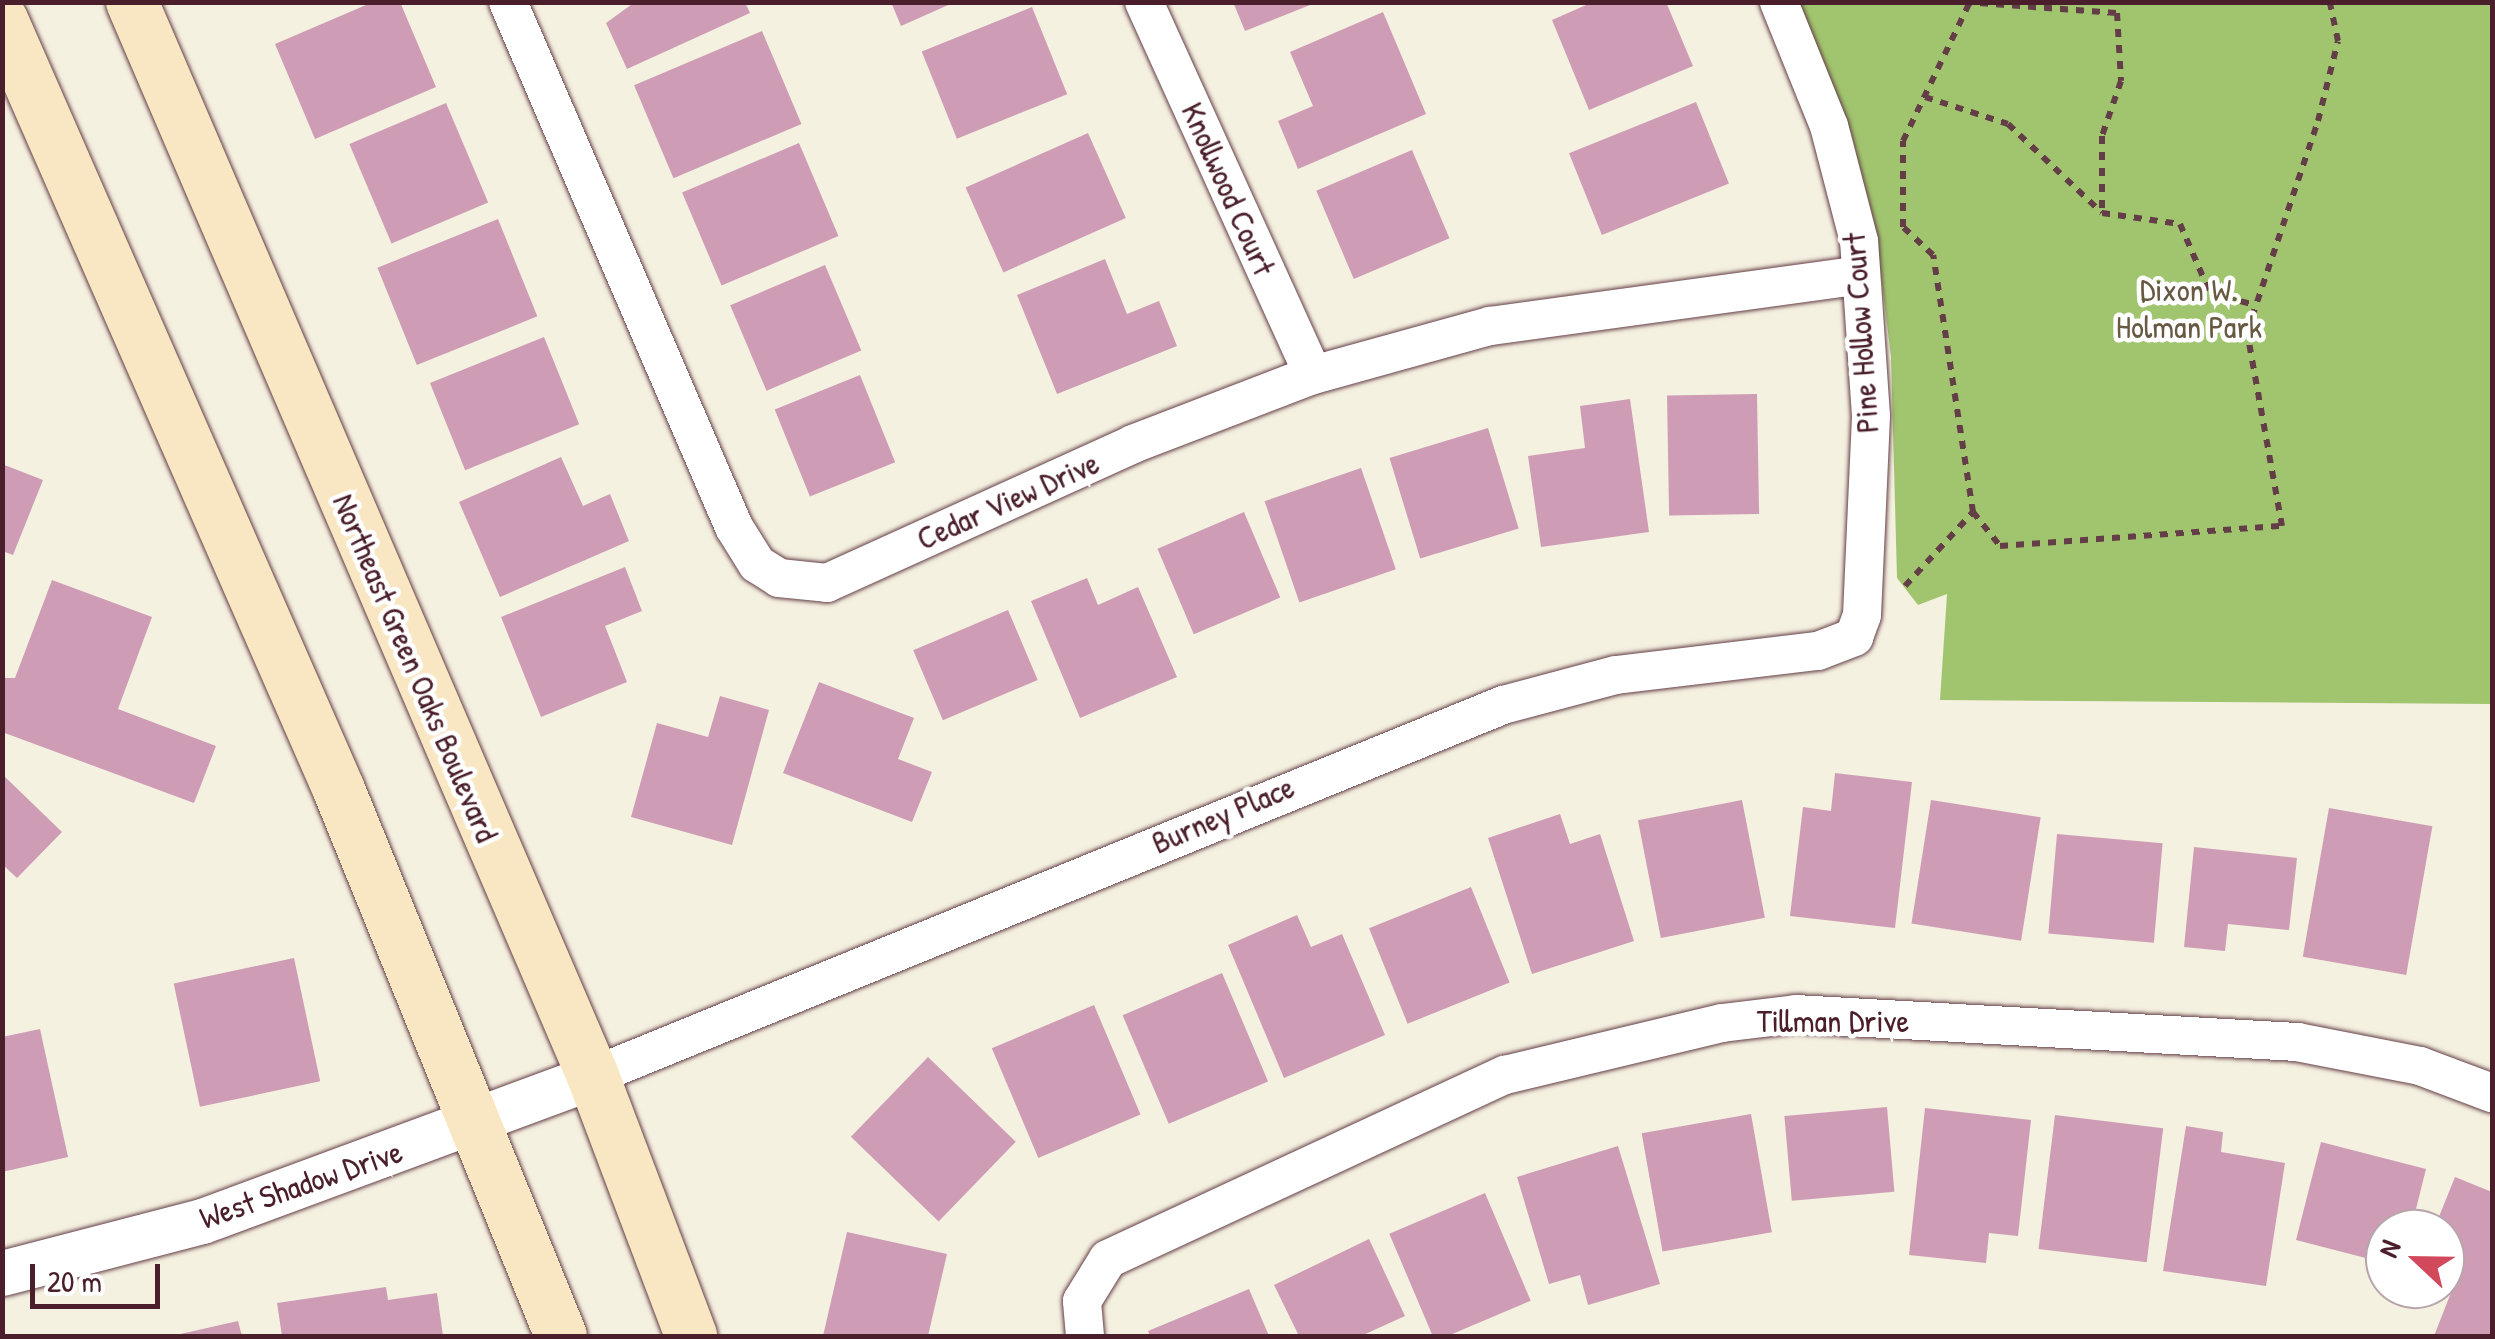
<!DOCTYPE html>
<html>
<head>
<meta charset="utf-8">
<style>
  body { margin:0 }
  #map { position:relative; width:2495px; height:1339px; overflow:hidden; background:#f5f1e1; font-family:"Patrick Hand",sans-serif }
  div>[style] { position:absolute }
  .green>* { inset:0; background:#a1c56f }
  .building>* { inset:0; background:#ce9db5; transform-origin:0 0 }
  .path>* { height:6px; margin-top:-3px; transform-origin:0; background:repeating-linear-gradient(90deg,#643e46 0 8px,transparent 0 16px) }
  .roads { filter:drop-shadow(0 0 2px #643e46) drop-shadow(0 0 2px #643e46) }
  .minor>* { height:38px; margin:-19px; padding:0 19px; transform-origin:19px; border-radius:19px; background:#fff }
  .tertiary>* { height:45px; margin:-22.5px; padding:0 22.5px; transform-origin:22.5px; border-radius:22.5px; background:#fff }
  .secondary>* { height:52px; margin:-26px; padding:0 26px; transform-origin:26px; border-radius:26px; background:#f9e7c3 }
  span { translate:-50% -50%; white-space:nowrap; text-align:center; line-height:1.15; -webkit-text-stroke:9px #fff; paint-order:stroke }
  .street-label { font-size:32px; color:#4a1f2b }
  .park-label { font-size:32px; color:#685943 }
  .frame { position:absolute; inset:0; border:5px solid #4a1f2b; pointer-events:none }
  .north { position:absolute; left:2365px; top:1209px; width:100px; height:100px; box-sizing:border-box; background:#fff; border:2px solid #b7a5aa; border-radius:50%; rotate:292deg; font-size:28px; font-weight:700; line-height:40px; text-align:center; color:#4a1f2b }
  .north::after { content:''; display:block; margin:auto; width:35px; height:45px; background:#d1495b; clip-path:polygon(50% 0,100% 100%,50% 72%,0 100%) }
  .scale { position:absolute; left:30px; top:1264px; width:130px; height:45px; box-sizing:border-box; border:5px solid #4a1f2b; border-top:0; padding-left:12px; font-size:30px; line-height:35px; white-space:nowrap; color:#4a1f2b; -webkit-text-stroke:8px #fff; paint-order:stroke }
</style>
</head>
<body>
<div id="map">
  <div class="green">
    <i style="clip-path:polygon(1798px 3px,2492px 3px,2492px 704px,1940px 700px,1947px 594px,1918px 605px,1897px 578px,1891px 357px,1875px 226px,1850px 129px)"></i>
  </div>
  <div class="building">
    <i style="clip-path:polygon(373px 2px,400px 2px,436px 87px,315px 139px,275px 44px)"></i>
    <i style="clip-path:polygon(635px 2px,745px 2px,750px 13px,627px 69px,606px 23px)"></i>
    <i style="clip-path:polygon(891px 2px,955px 2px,901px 26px)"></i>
    <i style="clip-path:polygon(1233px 2px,1315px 2px,1315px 3px,1245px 31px)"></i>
    <i style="clip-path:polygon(1593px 2px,1666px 2px,1693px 66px,1589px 110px,1552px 20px)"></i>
    <i style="left:1032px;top:7px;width:94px;height:119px;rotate:68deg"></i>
    <i style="clip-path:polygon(1383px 12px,1426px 114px,1298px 169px,1278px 121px,1313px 106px,1290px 52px)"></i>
    <i style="left:762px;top:31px;width:101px;height:139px;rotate:67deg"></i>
    <i style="left:1696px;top:102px;width:88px;height:137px;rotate:68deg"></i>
    <i style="left:446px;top:103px;width:108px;height:105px;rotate:67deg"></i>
    <i style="left:1088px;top:133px;width:93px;height:134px;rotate:66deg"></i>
    <i style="left:799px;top:143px;width:101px;height:127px;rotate:67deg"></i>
    <i style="left:1412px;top:150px;width:96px;height:104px;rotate:67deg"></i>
    <i style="left:498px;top:219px;width:105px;height:130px;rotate:68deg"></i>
    <i style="clip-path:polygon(1105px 259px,1127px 314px,1159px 301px,1177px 346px,1057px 394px,1017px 295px)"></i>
    <i style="left:825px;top:265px;width:93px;height:103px;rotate:67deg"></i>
    <i style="left:544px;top:337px;width:94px;height:123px;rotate:68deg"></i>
    <i style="left:860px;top:375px;width:94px;height:92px;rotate:68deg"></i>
    <i style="left:1757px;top:394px;width:120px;height:90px;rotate:89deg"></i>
    <i style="clip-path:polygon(1630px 399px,1649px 532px,1541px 547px,1528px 456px,1585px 448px,1580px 406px)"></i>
    <i style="left:1488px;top:428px;width:105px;height:103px;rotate:73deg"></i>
    <i style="clip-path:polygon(561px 457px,583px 506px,610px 494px,629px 541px,500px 597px,459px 502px)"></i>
    <i style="clip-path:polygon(2px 464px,43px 480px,13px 555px,2px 551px)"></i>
    <i style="left:1361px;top:468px;width:107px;height:102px;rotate:71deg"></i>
    <i style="left:1244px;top:512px;width:93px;height:94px;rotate:67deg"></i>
    <i style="clip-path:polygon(625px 567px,642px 611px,605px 626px,627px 682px,541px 717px,501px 617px)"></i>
    <i style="clip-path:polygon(1087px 578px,1098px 605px,1138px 587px,1177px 677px,1080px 718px,1031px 601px)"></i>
    <i style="clip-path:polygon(52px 580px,152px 617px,118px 709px,216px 746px,194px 803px,2px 732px,2px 678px,15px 678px)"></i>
    <i style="left:1008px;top:610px;width:76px;height:103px;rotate:67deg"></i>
    <i style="clip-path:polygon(819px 682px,914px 718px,898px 759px,932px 772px,912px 822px,783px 773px)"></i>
    <i style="clip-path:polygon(720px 696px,769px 710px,732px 845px,631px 817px,657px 723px,708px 737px)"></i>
    <i style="clip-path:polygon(1835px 773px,1912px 782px,1895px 928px,1790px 916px,1803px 807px,1831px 811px)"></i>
    <i style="clip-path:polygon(2px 774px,62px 832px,17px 878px,2px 864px)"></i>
    <i style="left:1742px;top:800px;width:120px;height:106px;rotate:79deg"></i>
    <i style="left:1931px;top:800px;width:111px;height:125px;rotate:9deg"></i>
    <i style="left:2329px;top:808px;width:105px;height:151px;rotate:10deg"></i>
    <i style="clip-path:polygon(1560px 814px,1570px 844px,1600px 834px,1634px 941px,1532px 974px,1488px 838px)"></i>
    <i style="left:2057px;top:834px;width:106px;height:100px;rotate:5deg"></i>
    <i style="clip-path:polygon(2194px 847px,2297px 858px,2289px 930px,2228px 924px,2225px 951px,2184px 947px)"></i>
    <i style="left:1471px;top:887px;width:103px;height:110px;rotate:68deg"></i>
    <i style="clip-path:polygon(1297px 915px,1311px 947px,1342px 934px,1385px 1035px,1284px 1078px,1228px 945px)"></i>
    <i style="left:294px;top:958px;width:126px;height:123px;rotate:78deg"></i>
    <i style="left:1222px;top:973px;width:118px;height:108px;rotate:67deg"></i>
    <i style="left:1094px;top:1005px;width:119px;height:111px;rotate:67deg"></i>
    <i style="clip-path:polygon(40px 1029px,68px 1157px,2px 1172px,2px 1037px)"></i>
    <i style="left:928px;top:1057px;width:122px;height:111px;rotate:44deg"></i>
    <i style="left:1887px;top:1107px;width:85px;height:103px;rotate:85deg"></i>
    <i style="clip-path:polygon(1925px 1108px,2031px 1120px,2018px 1236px,1989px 1233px,1986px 1263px,1909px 1255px)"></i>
    <i style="left:1751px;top:1114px;width:120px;height:111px;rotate:80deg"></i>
    <i style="left:2055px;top:1115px;width:109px;height:135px;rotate:7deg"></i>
    <i style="clip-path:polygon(2186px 1126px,2223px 1132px,2221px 1152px,2285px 1163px,2266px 1286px,2163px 1271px)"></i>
    <i style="clip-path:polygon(2321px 1142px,2426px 1169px,2411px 1229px,2385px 1229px,2385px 1263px,2296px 1240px)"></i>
    <i style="clip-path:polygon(1618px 1146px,1660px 1284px,1588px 1305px,1580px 1275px,1549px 1284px,1517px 1177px)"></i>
    <i style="clip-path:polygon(2455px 1177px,2492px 1192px,2492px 1336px,2434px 1336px,2452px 1290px,2445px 1229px,2434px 1229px)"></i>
    <i style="left:1485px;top:1193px;width:117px;height:104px;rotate:67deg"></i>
    <i style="clip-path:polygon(847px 1232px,947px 1254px,928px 1336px,823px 1336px)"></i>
    <i style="clip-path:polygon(1369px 1239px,1405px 1316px,1361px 1336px,1299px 1336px,1274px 1285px)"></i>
    <i style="clip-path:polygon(386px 1287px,388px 1300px,437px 1293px,443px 1336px,282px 1336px,277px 1303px)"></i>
    <i style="clip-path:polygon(1249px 1289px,1269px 1336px,1150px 1336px,1148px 1331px)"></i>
    <i style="clip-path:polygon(238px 1321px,242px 1336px,177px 1336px,176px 1335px)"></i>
  </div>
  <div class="path">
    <i style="left:1964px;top:2px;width:153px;rotate:4.1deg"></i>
    <i style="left:2117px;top:13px;width:68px;rotate:86.6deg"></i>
    <i style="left:2121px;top:81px;width:58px;rotate:109.1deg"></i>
    <i style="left:2102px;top:136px;width:77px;rotate:90deg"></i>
    <i style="left:2102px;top:213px;width:79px;rotate:8deg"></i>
    <i style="left:2180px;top:224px;width:75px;rotate:66.5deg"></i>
    <i style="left:2210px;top:293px;width:47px;rotate:14.9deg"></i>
    <i style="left:1925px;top:97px;width:87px;rotate:18deg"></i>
    <i style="left:2008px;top:124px;width:129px;rotate:43.4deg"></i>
    <i style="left:1973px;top:512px;width:43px;rotate:51.5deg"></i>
    <i style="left:2000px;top:546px;width:283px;rotate:-4.1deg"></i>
    <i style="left:2282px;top:526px;width:197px;rotate:-100.2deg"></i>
    <i style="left:2247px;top:332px;width:223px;rotate:-71.4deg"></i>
    <i style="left:2318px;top:121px;width:82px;rotate:-76deg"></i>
    <i style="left:2338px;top:41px;width:40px;rotate:-102deg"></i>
    <i style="left:1905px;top:586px;width:100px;rotate:-47.4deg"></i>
    <i style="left:1973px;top:512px;width:260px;rotate:-98.8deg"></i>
    <i style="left:1933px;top:255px;width:41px;rotate:-137deg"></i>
    <i style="left:1903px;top:227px;width:86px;rotate:-90deg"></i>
    <i style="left:1903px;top:141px;width:152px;rotate:-64.3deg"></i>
  </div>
  <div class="roads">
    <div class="minor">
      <i style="left:508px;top:2px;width:572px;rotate:66.71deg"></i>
      <i style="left:734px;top:527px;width:44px;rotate:58.1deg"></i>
      <i style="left:757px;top:564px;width:26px;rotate:32deg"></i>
      <i style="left:779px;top:578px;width:48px;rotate:5.9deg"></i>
      <i style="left:827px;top:583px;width:336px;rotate:-24.4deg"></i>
      <i style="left:1133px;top:444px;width:193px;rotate:-21deg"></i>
      <i style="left:1313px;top:375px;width:184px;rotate:-15.5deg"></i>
      <i style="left:1490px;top:326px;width:374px;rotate:-7.8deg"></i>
      <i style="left:1144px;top:2px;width:409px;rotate:65.6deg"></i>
      <i style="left:593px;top:1076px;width:983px;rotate:-22.18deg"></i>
      <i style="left:1503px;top:705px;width:117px;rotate:-14.9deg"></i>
      <i style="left:1616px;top:675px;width:203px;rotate:-6.8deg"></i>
      <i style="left:1818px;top:651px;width:39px;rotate:-21deg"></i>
      <i style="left:1854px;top:637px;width:23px;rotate:-70deg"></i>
      <i style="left:1862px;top:615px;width:199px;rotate:-87.4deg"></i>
      <i style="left:1871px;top:416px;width:175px;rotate:-93.9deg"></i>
      <i style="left:1859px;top:241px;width:119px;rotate:-104.6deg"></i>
      <i style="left:1829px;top:126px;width:134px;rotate:-112deg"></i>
      <i style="left:1085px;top:1336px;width:35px;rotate:-95deg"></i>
      <i style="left:1082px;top:1301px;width:49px;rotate:-58.2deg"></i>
      <i style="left:1108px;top:1259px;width:438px;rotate:-24.9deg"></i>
      <i style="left:1505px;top:1075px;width:223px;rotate:-13.5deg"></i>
      <i style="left:1722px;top:1023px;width:75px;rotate:-6.9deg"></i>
      <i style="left:1796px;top:1014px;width:502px;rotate:3.2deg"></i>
      <i style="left:2297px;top:1042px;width:125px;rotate:11deg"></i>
      <i style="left:2420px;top:1066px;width:77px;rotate:20.6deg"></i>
    </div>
    <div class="tertiary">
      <i style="left:2px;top:1273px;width:207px;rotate:-14.6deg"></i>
      <i style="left:202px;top:1221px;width:417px;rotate:-20.3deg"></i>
    </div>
    <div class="secondary">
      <i style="left:132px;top:2px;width:1169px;rotate:66.77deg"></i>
      <i style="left:593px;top:1076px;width:278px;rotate:69.3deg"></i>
      <i style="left:2px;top:20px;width:841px;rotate:66.36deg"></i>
      <i style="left:339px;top:790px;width:589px;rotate:67.87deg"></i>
    </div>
  </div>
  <div class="street-label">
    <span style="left:1228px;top:189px;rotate:66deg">Knollwood Court</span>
    <span style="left:1861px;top:333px;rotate:-94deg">Pine Hollow Court</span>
    <span style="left:1008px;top:501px;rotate:-24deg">Cedar View Drive</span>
    <span style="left:415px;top:668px;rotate:67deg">Northeast Green Oaks Boulevard</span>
    <span style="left:1223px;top:815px;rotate:-23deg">Burney Place</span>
    <span style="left:1833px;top:1021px">Tillman Drive</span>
    <span style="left:301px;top:1185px;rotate:-19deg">West Shadow Drive</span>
  </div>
  <div class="park-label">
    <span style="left:2189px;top:309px">Dixon W.<br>Holman Park</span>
  </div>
  <div class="frame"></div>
  <div class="north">N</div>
  <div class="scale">20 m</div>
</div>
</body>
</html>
